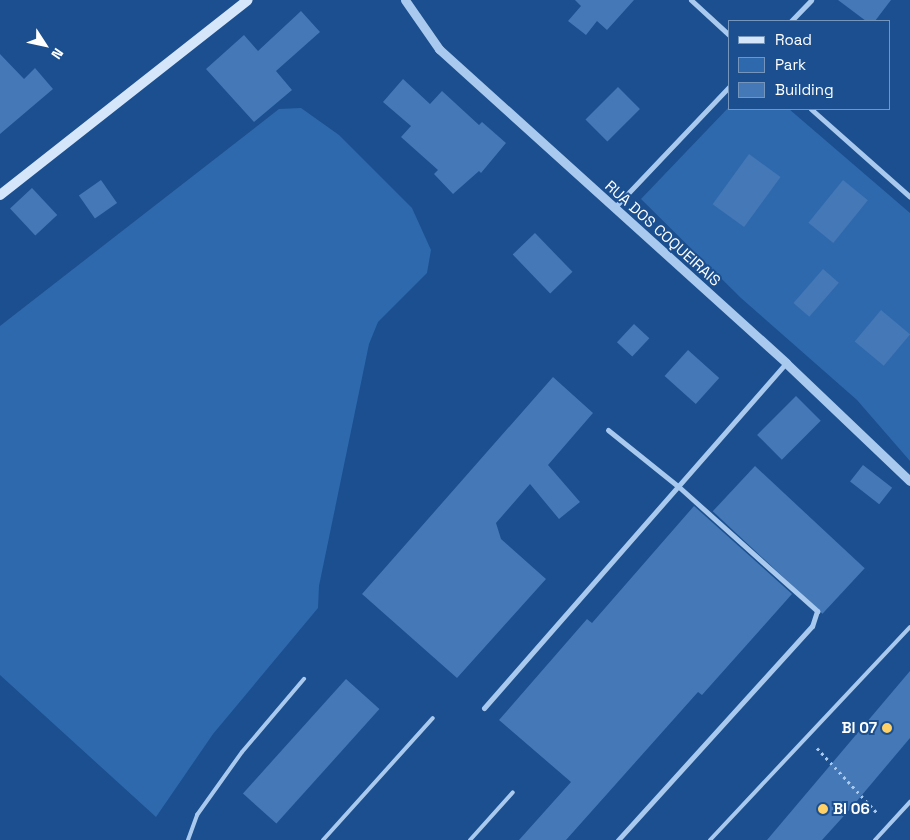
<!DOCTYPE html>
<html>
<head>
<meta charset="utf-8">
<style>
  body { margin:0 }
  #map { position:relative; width:910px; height:840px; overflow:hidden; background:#1b4f8f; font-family:"Space Grotesk",sans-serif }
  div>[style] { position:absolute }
  .green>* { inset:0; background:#2e69ad }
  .building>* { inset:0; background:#4478b7; transform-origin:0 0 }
  .path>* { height:3px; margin-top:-1.5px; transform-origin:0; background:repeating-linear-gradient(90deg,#a9c9ee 0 2.5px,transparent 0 6.5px) }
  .service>* { height:4px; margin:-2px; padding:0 2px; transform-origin:2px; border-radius:2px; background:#a9c9ee }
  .minor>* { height:5px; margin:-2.5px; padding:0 2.5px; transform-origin:2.5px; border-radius:2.5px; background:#a9c9ee }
  .tertiary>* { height:9px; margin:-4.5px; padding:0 4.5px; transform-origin:4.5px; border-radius:4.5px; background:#a9c9ee }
  .secondary>* { height:10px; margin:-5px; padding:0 5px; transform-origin:5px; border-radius:5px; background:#d6e6fa }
  .dots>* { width:14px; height:14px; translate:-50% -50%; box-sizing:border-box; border:2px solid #1b4f8f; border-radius:50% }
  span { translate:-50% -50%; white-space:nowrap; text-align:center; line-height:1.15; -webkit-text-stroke:4px #1b4f8f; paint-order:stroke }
  .street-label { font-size:15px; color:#fff }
  .poi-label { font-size:15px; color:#fff; font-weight:700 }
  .right { translate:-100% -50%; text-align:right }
  .left { translate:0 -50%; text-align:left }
  .legend { position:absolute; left:728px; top:20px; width:162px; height:90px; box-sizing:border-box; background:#1b4f8f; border:1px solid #7695bc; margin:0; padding:6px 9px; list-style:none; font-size:15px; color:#fff }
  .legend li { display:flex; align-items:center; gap:10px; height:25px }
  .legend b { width:25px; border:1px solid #7695bc }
  .north { position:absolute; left:20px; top:20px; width:50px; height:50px; -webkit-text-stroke:4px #1b4f8f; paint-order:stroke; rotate:125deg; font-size:14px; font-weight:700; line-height:20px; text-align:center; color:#fff }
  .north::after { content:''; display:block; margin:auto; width:18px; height:22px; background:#fff; clip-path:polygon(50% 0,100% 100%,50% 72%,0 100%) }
</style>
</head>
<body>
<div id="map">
  <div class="green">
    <i style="clip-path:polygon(729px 107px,789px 109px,910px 213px,910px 461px,857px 400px,741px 298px,641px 199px)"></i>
    <i style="clip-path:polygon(301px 108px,339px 135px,412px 208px,431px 250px,427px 273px,378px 322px,369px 344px,319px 586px,318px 608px,213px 734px,156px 817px,0 675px,0 326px,279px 109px)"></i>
  </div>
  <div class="building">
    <i style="clip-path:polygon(575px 0,634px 0,607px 30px,597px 21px,586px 35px,568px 21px,581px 6px)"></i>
    <i style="clip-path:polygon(838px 0,891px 0,875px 21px,866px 21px)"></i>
    <i style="clip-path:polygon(301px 11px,320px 32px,276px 71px,292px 90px,254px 122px,206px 69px,244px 35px,258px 51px)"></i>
    <i style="clip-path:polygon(0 54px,24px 79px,35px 68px,53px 89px,0 134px)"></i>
    <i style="clip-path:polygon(403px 79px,430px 104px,442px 91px,479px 125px,482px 122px,506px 143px,481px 173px,479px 171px,453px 194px,434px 174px,438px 170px,401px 137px,411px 126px,383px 102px)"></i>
    <i style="left:618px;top:87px;width:31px;height:46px;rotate:45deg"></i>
    <i style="left:749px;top:154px;width:39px;height:62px;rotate:36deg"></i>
    <i style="left:101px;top:180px;width:28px;height:27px;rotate:55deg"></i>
    <i style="left:843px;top:180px;width:32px;height:55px;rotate:39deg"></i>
    <i style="left:32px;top:188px;width:37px;height:30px;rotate:47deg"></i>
    <i style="left:535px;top:233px;width:54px;height:31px;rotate:46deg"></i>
    <i style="left:823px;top:269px;width:21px;height:45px;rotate:41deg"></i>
    <i style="left:881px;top:310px;width:38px;height:41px;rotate:40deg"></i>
    <i style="left:634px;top:324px;width:21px;height:25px;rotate:43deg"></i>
    <i style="left:688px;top:350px;width:42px;height:35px;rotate:42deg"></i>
    <i style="clip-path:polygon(553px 377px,593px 413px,548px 465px,580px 502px,559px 519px,530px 484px,496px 523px,501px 539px,546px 579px,457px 678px,362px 594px)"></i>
    <i style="left:796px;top:396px;width:35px;height:55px;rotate:45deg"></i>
    <i style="left:863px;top:465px;width:37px;height:21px;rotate:38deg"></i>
    <i style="left:755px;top:466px;width:150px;height:62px;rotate:43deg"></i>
    <i style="clip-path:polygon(694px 506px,792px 594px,702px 695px,698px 692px,566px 840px,519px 840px,571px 782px,499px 720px,587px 619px,592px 623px)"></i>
    <i style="clip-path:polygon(910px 671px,910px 738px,851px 808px,822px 840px,767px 840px)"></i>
    <i style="left:346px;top:679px;width:45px;height:154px;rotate:42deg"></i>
  </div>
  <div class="path">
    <i style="left:817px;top:748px;width:91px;rotate:47.2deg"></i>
  </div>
  <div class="service">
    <i style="left:188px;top:840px;width:27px;rotate:-70deg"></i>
    <i style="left:197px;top:815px;width:77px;rotate:-54.5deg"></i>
    <i style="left:242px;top:752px;width:96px;rotate:-49.7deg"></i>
    <i style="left:323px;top:840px;width:164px;rotate:-48deg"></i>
    <i style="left:470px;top:840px;width:64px;rotate:-48.1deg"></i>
    <i style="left:710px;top:840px;width:292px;rotate:-46.8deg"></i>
    <i style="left:875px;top:840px;width:52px;rotate:-47.4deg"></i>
  </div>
  <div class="minor">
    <i style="left:691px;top:0;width:52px;rotate:42.6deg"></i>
    <i style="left:791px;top:21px;width:29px;rotate:-46deg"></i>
    <i style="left:811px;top:109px;width:132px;rotate:41.6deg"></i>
    <i style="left:614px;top:208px;width:167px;rotate:-46.5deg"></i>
    <i style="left:608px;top:430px;width:91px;rotate:38.8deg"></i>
    <i style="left:679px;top:487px;width:186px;rotate:41.9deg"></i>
    <i style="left:817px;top:611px;width:16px;rotate:108deg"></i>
    <i style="left:812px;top:626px;width:289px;rotate:132.2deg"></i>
    <i style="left:484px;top:708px;width:459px;rotate:-48.8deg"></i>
  </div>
  <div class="tertiary">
    <i style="left:405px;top:0;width:60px;rotate:55.2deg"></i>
    <i style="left:439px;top:49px;width:468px;rotate:42.1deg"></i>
    <i style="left:786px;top:363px;width:171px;rotate:43.6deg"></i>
  </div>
  <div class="secondary">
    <i style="left:0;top:195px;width:315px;rotate:-38.2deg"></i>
  </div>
  <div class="dots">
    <i style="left:887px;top:728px;background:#ffd166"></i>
    <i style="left:823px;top:809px;background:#ffd166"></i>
  </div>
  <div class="street-label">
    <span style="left:663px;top:233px;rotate:42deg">RUA DOS COQUEIRAIS</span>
  </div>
  <div class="poi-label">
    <span class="right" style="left:877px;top:728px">Bl 07</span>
    <span class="left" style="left:833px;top:809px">Bl 06</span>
  </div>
  <ul class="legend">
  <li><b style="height:6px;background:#d6e6fa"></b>Road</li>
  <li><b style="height:14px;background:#2e69ad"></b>Park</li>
  <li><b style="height:14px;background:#4478b7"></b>Building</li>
  </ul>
  <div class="north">N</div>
</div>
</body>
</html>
